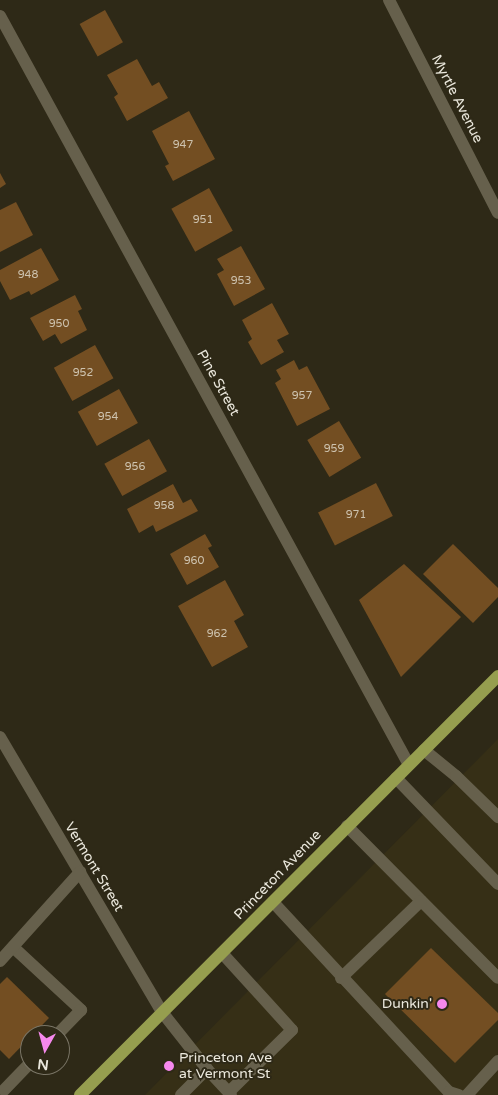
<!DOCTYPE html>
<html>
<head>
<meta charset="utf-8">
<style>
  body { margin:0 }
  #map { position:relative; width:498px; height:1095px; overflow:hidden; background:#2e2917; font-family:"Varela Round",sans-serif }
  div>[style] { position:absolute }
  .built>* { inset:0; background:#362f16 }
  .building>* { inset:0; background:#734e22; transform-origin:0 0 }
  .minor>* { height:12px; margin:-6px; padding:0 6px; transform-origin:6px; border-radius:6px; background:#66604c }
  .major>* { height:12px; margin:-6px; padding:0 6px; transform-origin:6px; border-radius:6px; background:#969e4f }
  .dots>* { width:14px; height:14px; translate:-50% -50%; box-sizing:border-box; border:2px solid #2e2917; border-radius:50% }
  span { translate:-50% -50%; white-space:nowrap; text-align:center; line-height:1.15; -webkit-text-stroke:4px #2e2917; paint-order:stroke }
  .number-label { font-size:11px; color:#cdc2ae }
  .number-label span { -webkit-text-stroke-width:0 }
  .street-label { font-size:14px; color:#ebe8dd }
  .poi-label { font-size:14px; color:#ebe8dd }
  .right { translate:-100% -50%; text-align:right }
  .left { translate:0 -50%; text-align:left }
  .north { position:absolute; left:20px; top:1025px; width:50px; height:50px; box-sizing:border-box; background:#2e2917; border:1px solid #7a7566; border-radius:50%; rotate:187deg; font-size:14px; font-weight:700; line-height:20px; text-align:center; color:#ebe8dd }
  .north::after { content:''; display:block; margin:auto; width:18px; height:22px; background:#f688ed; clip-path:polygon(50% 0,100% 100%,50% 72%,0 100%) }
</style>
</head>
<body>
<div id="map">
  <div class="built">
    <i style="clip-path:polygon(498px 739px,498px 1095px,145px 1095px)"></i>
  </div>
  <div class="building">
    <i style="left:105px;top:10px;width:37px;height:29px;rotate:61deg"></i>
    <i style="clip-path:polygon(137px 59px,152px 86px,159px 82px,168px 98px,127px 121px,114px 97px,118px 94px,107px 75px)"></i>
    <i style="clip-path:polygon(189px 111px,215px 159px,173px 181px,165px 166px,169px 164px,152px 131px)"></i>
    <i style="clip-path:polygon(0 173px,6px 184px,0 188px)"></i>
    <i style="left:209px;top:188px;width:49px;height:43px;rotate:61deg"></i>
    <i style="clip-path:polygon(16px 202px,33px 235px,0 252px,0 210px)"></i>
    <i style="clip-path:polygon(241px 246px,265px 289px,234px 306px,217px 274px,224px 270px,217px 259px)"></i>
    <i style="clip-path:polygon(41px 248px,59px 280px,31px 295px,29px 291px,10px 300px,0 281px,0 270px)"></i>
    <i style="clip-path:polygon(75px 295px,82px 309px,78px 311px,87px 330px,61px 344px,55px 334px,43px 341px,30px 318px)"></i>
    <i style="clip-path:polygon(272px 303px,289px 334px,277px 340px,284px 352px,261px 365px,248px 342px,252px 339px,242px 320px)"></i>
    <i style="left:95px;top:345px;width:38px;height:47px;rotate:61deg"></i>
    <i style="clip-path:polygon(294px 360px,299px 370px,307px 366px,330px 409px,297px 426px,275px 383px,281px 379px,276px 370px)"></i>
    <i style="left:119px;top:389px;width:39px;height:47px;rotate:61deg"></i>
    <i style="left:339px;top:421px;width:43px;height:37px;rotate:59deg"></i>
    <i style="left:149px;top:439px;width:37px;height:51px;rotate:61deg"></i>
    <i style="left:376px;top:483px;width:37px;height:65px;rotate:63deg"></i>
    <i style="clip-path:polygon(173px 484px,183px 503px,191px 499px,198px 511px,156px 532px,153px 525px,139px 533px,127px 509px)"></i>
    <i style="clip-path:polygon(205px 534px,212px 546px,208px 548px,219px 567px,187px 585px,170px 554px)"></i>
    <i style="clip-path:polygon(453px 544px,498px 588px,498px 597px,473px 623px,423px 574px)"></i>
    <i style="clip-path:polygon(404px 564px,461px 617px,401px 677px,359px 600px)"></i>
    <i style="clip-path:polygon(225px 580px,244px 615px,234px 621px,248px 647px,212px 667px,178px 606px)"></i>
    <i style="clip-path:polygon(431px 948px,498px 1013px,498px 1020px,455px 1063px,385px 994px)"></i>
    <i style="clip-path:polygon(7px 977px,49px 1018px,9px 1059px,0 1050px,0 984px)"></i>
  </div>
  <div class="minor">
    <i style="left:389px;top:0;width:239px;rotate:62.9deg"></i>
    <i style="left:0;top:16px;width:853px;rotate:61.36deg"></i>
    <i style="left:0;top:737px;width:319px;rotate:59.5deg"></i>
    <i style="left:162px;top:1012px;width:73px;rotate:51.7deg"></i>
    <i style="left:424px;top:750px;width:41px;rotate:39.1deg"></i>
    <i style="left:456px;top:776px;width:59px;rotate:44.3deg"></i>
    <i style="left:396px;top:778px;width:147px;rotate:46.1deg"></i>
    <i style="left:347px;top:826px;width:214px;rotate:45.2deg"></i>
    <i style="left:273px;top:902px;width:259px;rotate:47.2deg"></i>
    <i style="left:449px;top:1092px;width:10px;rotate:17deg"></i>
    <i style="left:13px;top:947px;width:93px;rotate:42.8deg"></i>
    <i style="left:81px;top:1010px;width:35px;rotate:134deg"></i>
    <i style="left:222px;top:953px;width:104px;rotate:47.7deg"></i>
    <i style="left:292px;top:1030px;width:88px;rotate:135.5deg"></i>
    <i style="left:0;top:961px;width:120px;rotate:-48deg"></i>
    <i style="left:341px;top:978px;width:111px;rotate:-43.9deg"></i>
    <i style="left:4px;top:1090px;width:37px;rotate:-46deg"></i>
    <i style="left:181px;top:1095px;width:37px;rotate:-45deg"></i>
    <i style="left:207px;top:1069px;width:35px;rotate:47deg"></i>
    <i style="left:467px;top:1095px;width:46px;rotate:-47.6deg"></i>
  </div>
  <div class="major">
    <i style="left:80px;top:1095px;width:592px;rotate:-45.07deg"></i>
  </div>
  <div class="dots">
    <i style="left:442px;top:1004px;background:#f688ed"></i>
    <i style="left:169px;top:1066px;background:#f688ed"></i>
  </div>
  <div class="number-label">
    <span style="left:183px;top:145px">947</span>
    <span style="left:203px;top:220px">951</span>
    <span style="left:28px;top:275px">948</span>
    <span style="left:241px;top:281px">953</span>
    <span style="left:59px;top:324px">950</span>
    <span style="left:83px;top:373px">952</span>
    <span style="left:302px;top:396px">957</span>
    <span style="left:108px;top:417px">954</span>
    <span style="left:334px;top:449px">959</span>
    <span style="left:135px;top:467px">956</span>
    <span style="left:164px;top:506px">958</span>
    <span style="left:356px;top:515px">971</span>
    <span style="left:194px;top:561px">960</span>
    <span style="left:217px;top:634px">962</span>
  </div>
  <div class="street-label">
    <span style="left:457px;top:99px;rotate:63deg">Myrtle Avenue</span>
    <span style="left:218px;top:383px;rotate:61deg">Pine Street</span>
    <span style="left:94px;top:867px;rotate:59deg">Vermont Street</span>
    <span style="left:278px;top:875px;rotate:-46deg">Princeton Avenue</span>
  </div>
  <div class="poi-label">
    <span class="right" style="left:432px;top:1004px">Dunkin'</span>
    <span class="left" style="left:179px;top:1066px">Princeton Ave<br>at Vermont St</span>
  </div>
  <div class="north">N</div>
</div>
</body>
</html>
